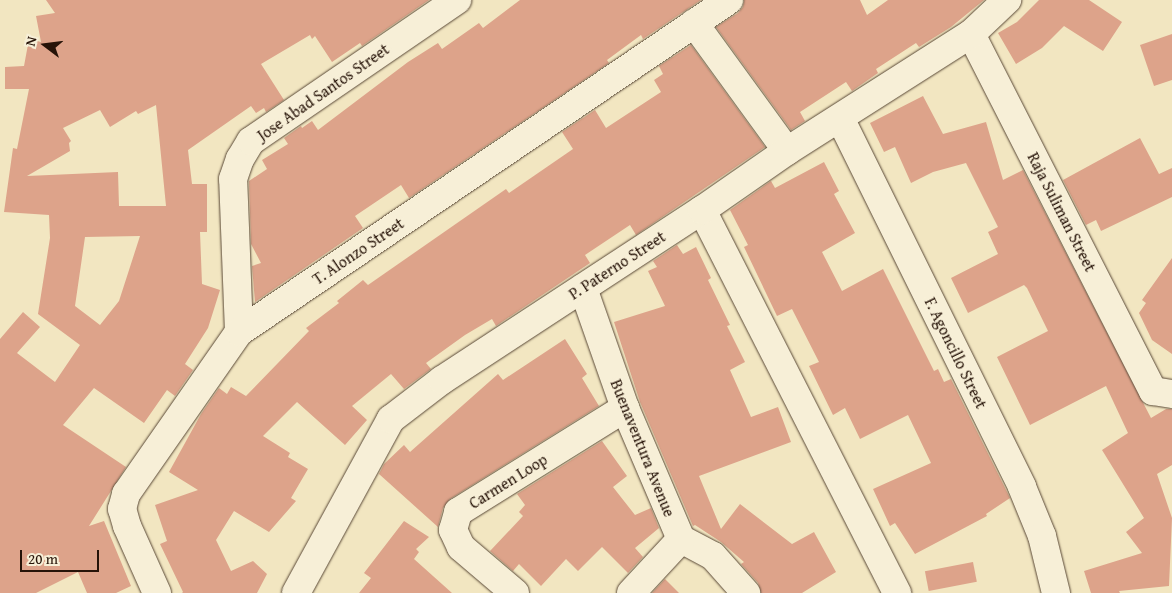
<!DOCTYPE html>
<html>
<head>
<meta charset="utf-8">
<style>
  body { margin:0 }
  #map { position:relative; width:1172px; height:593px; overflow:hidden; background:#f2e6c1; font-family:"Gentium Book Plus",serif }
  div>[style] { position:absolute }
  .building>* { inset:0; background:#dda38a; transform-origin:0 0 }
  .roads { filter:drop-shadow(0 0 1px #594836) drop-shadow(0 0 1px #594836) }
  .minor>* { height:28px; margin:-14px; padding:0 14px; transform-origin:14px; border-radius:14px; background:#f7efd7 }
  span { translate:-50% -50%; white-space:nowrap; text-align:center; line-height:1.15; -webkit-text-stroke:5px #f7efd7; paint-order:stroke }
  .street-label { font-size:16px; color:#261308 }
  .north { position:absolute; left:20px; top:20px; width:50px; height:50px; -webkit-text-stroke:4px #f7efd7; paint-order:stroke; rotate:285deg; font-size:14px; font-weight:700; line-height:20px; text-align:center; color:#261308 }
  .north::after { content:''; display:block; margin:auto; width:18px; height:22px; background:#261308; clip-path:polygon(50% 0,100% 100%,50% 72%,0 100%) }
  .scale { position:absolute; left:20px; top:550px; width:79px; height:22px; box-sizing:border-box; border:2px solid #261308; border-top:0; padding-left:6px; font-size:15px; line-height:18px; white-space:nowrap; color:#261308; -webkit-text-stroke:4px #f7efd7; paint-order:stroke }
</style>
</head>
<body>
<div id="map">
  <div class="building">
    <i style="clip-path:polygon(evenodd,46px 0,429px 0,362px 46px,360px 43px,332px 62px,315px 36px,312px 39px,310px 35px,261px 64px,284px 100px,266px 112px,264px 108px,256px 113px,251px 106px,188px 150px,192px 184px,207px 184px,207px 232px,200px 232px,202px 284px,220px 290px,208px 328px,185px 364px,193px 370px,175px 396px,167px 390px,144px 423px,94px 388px,63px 425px,126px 467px,89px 526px,104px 521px,131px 586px,116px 593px,87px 593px,78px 572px,36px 593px,0 593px,0 339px,23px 312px,40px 327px,17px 353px,55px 382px,80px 345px,38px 314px,50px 238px,49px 215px,4px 212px,13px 148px,17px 149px,29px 89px,5px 89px,5px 67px,24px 66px,29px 39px,41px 42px,36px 16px,55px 13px,46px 0,156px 105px,166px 206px,119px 206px,118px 172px,27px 176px,70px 151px,69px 143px,71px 141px,63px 128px,100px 110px,110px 127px,136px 111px,138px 114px,156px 105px,46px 0,140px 236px,119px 301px,100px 325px,75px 306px,85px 237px,140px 236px)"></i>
    <i style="clip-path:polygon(520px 0,701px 0,643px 39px,641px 35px,607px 60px,609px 63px,409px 198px,401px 185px,355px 216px,363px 228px,255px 302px,252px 266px,261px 263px,251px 244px,249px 181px,267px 169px,262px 160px,288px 144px,284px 138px,301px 126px,302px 128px,312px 121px,318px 130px,408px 62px,438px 43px,442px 49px,479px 23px,483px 28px)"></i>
    <i style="clip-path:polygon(744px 0,860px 0,867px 15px,888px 0,984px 0,951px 27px,919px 47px,916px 43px,876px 69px,878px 73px,852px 91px,846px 82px,800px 112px,805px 121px,791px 130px,716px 27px,738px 13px,743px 7px)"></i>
    <i style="clip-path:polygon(1039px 0,1089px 0,1122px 22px,1103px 51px,1064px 26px,1042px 48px,1016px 64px,998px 33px,1017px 22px)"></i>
    <i style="clip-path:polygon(1172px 34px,1172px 80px,1154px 86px,1140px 45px)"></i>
    <i style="clip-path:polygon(691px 45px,765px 147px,636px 235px,630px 225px,585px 255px,590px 263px,496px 326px,492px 319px,465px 335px,426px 363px,431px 369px,404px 389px,391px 374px,352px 406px,367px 420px,345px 445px,297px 402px,263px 436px,290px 453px,288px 457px,308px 469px,291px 498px,296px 501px,269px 532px,234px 511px,216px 540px,231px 571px,253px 561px,267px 574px,257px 593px,182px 593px,183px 592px,160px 544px,167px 541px,155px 505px,198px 490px,169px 472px,201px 414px,219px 388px,227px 394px,231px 387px,246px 396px,309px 331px,306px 328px,339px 303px,337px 301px,363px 280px,368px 285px,506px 189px,509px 193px,573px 149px,562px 132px,595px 110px,606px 128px,661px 92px,654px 80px,663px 74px,659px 66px)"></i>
    <i style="clip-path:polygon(923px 96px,943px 134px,986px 122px,1003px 180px,1023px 170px,1151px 418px,1166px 409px,1172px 409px,1172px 465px,1157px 474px,1172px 518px,1169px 586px,1119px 591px,1120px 593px,1091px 593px,1084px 571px,1142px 553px,1126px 532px,1144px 518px,1102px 450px,1128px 433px,1106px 386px,1030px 425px,997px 357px,1048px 331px,1027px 288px,1024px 285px,968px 313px,951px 278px,998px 254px,988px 232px,998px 227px,966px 163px,933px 172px,911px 183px,895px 147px,884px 152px,870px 123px)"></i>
    <i style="clip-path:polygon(1140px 138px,1159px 174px,1172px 168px,1172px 197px,1101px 231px,1096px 220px,1086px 225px,1063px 180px)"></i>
    <i style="clip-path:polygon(824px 162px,839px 191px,834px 194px,855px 233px,822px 252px,842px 291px,883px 269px,934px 371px,938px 369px,944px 382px,951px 379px,1010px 498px,986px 514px,987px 516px,915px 554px,895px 523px,890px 526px,873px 489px,931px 463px,908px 415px,860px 439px,845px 408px,833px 415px,809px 366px,819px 362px,792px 309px,777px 316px,744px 247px,748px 245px,730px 210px,771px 181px,775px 188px)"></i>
    <i style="clip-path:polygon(677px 245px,683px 254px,696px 247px,711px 278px,708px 280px,730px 325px,727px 326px,745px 362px,730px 370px,751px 417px,778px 407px,791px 442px,699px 476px,721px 529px,740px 504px,792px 544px,814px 532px,836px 572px,802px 593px,761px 593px,758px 583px,741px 564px,744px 562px,721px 542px,695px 525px,693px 526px,640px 402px,614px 322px,665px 306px,648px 271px,657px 267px,653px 261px)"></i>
    <i style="clip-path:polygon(1172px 258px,1172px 354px,1152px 340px,1139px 313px,1146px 303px,1142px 300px)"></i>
    <i style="clip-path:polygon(565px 339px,587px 374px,582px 378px,599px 406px,450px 499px,443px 508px,438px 527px,379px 474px,384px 464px,404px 445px,410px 452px,498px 374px,503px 380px)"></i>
    <i style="clip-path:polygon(602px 441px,627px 476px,613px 487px,635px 515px,651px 508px,659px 528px,635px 548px,643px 557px,628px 573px,602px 547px,578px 571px,566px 559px,541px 586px,519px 564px,513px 571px,490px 551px,523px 516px,519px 512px,525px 505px,517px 494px)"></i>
    <i style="clip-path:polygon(404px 521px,429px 537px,416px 549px,419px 552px,414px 559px,452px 593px,359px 593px,371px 578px,364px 573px)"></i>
    <i style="left:973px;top:562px;width:20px;height:49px;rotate:79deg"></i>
    <i style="clip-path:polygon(665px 579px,679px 593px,652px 593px)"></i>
  </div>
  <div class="roads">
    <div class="minor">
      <i style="left:694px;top:23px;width:158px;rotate:54deg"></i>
      <i style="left:971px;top:34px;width:401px;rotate:63deg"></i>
      <i style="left:1153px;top:391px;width:19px;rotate:9deg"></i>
      <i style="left:840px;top:118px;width:411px;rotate:63.7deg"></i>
      <i style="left:1022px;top:487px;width:53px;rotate:67.8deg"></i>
      <i style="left:1042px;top:536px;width:59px;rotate:76.2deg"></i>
      <i style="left:702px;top:210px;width:430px;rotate:63deg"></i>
      <i style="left:583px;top:288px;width:127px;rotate:70.7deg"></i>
      <i style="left:625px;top:408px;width:142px;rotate:66.9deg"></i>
      <i style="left:239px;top:332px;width:153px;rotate:-92.2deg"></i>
      <i style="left:233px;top:179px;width:21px;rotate:-71deg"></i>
      <i style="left:240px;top:159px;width:21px;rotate:-59deg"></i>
      <i style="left:251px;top:141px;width:250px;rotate:-34.4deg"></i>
      <i style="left:681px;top:539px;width:36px;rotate:28deg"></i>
      <i style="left:713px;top:556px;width:50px;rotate:48.3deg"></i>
      <i style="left:157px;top:593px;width:73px;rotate:-114.1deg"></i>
      <i style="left:127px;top:526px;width:18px;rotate:-106deg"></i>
      <i style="left:122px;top:509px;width:16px;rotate:-75deg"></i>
      <i style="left:126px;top:494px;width:198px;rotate:-55.1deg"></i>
      <i style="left:239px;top:332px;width:592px;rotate:-34.12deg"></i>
      <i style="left:296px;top:593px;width:198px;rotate:-61.4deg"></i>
      <i style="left:391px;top:419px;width:64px;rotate:-37.4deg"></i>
      <i style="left:442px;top:380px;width:311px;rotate:-33.2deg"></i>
      <i style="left:702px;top:210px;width:103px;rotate:-34.8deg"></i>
      <i style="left:787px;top:151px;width:218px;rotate:-32.5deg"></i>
      <i style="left:971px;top:34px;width:50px;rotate:-43.4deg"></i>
      <i style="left:515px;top:593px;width:71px;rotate:-139.6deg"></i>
      <i style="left:461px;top:547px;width:19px;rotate:-115deg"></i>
      <i style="left:453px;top:530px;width:19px;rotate:-74deg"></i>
      <i style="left:458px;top:512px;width:197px;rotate:-31.9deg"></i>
      <i style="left:631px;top:593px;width:74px;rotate:-47.2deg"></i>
    </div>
  </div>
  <div class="street-label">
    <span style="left:323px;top:92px;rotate:-35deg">Jose Abad Santos Street</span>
    <span style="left:1062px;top:212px;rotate:63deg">Raja Suliman Street</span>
    <span style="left:358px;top:251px;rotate:-34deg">T. Alonzo Street</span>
    <span style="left:617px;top:265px;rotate:-33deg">P. Paterno Street</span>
    <span style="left:956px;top:353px;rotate:64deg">F. Agoncillo Street</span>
    <span style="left:643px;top:448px;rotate:68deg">Buenaventura Avenue</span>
    <span style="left:508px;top:481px;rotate:-32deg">Carmen Loop</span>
  </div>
  <div class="north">N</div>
  <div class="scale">20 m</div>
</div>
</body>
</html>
